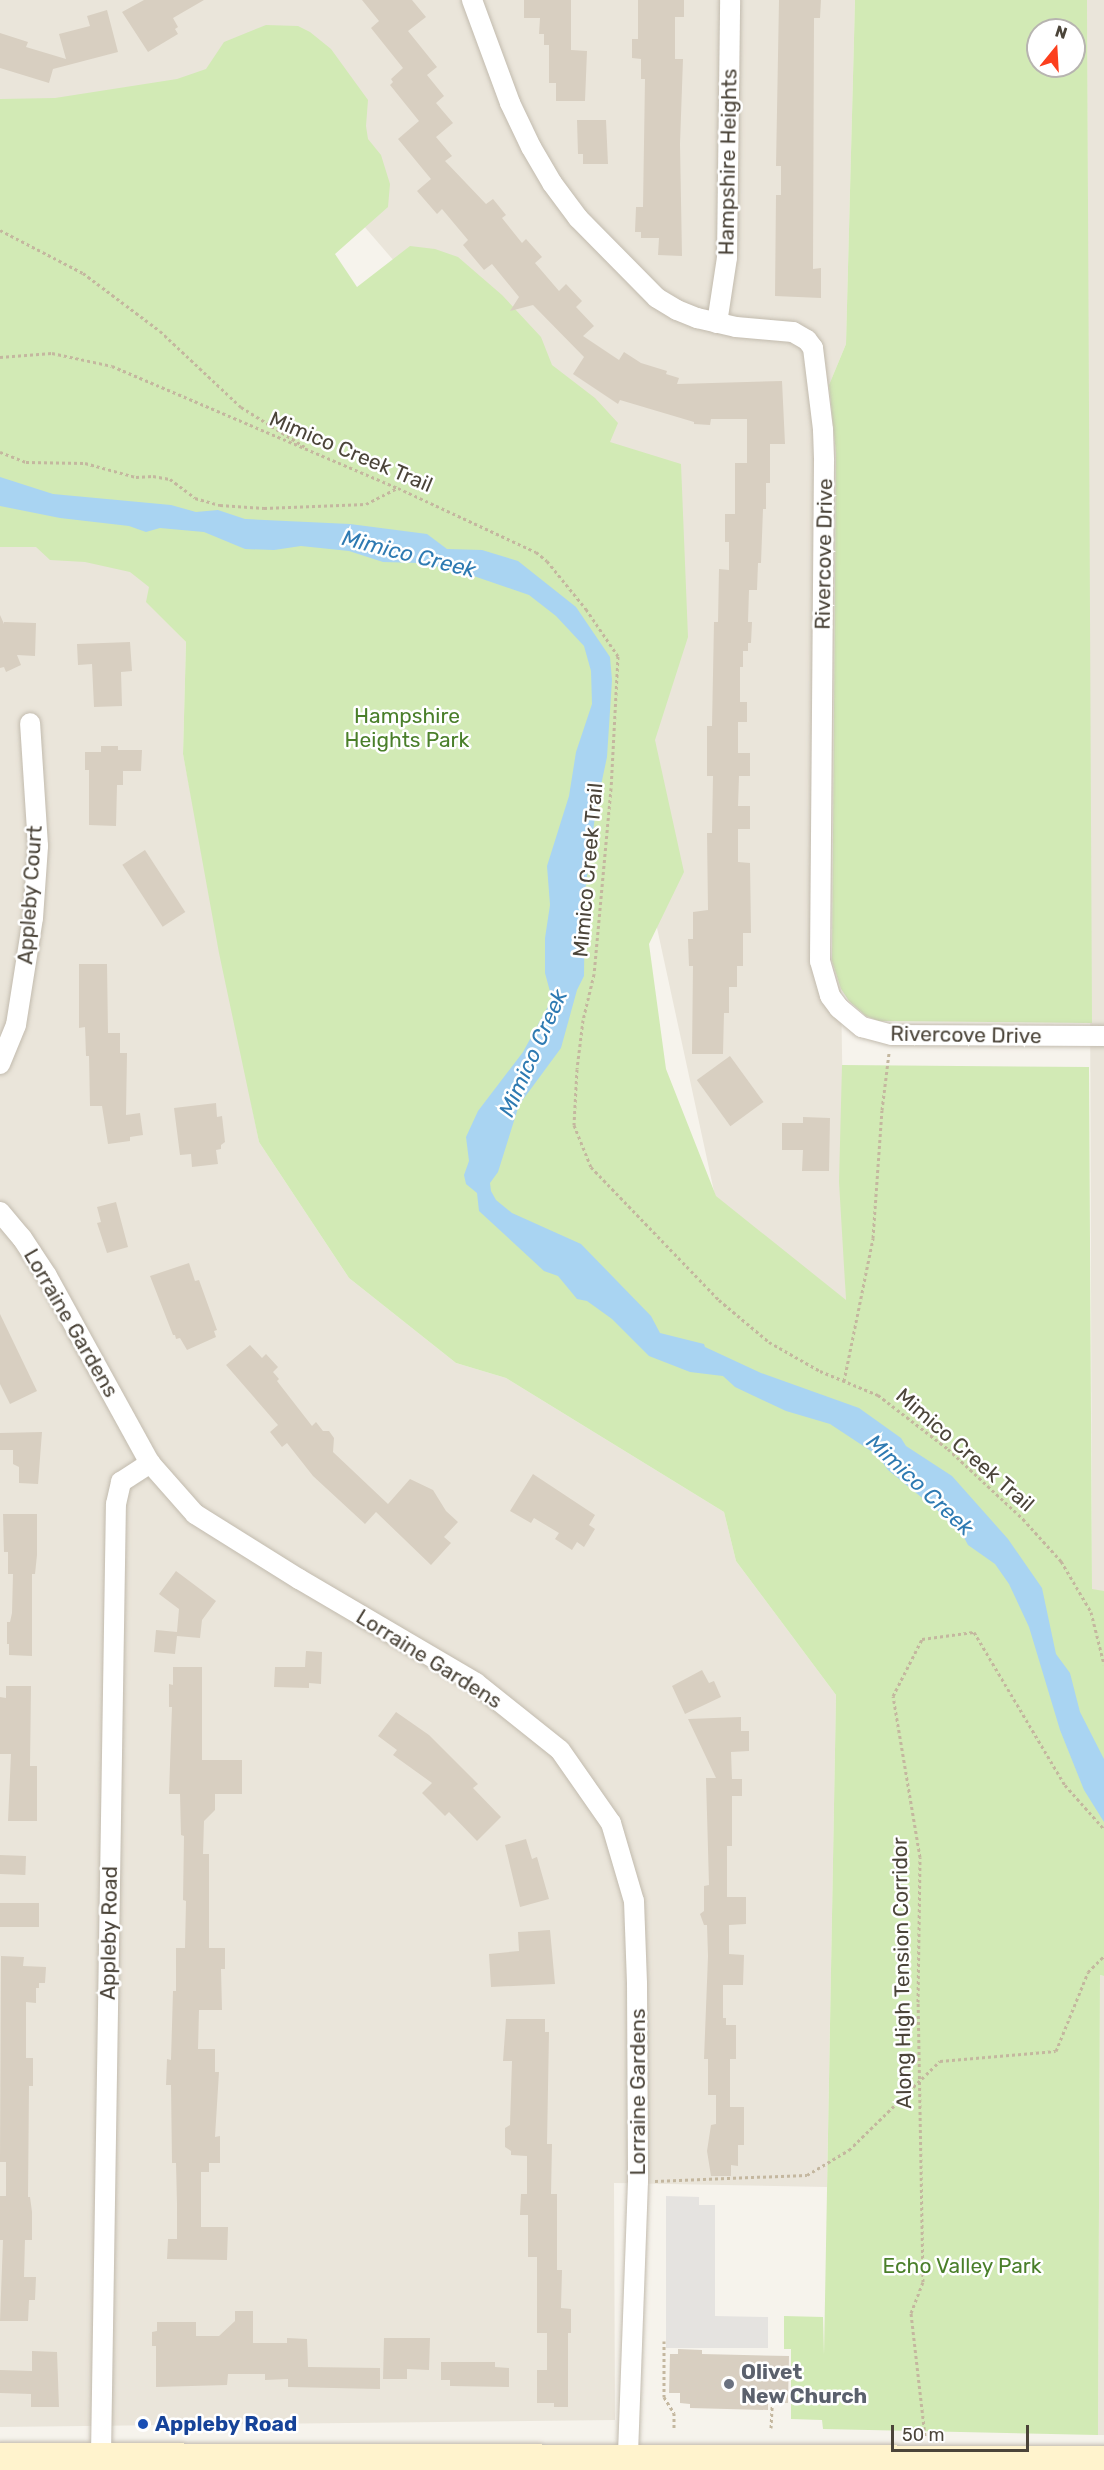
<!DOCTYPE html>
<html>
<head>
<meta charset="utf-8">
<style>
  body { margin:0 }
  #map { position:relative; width:1104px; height:2470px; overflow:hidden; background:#f6f3ec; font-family:Rubik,sans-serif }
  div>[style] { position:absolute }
  .residential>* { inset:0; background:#eae5da }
  .green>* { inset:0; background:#d2eab5 }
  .parking>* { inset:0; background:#e5e3e0 }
  .water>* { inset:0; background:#a9d4f2 }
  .building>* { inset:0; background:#d8cfc1; transform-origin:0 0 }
  .path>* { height:3px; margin-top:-1.5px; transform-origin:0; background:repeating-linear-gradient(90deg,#c4b79f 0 3px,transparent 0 6px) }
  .roads { filter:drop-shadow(0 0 2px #c2bbae) drop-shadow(0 0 2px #c2bbae) }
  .minor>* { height:20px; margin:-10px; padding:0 10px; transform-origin:10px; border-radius:10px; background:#fff }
  .secondary>* { height:27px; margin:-13.5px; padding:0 13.5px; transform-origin:13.5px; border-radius:13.5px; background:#fff3cd }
  .dots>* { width:16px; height:16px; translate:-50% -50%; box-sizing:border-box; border:3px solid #fff; border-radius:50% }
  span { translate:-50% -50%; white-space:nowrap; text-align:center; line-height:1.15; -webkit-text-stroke:5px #fff; paint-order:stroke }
  .street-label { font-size:21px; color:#4b4439 }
  .park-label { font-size:21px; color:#4a7f2a }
  .worship-label { font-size:21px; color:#5b616d; font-weight:700 }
  .left { translate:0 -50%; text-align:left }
  .transit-label { font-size:21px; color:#164399; font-weight:700 }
  .water-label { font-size:22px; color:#2e7ab2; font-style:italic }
  .north { position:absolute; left:1026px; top:18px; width:60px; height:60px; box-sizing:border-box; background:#fff; border:2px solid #b7b4b0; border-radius:50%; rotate:18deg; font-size:16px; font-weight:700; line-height:24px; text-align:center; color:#4b4439 }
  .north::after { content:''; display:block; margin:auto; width:21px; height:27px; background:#fc3f1d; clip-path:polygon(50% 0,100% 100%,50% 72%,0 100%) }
  .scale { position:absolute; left:891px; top:2425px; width:138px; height:27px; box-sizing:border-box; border:3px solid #4b4439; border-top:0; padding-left:8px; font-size:18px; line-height:21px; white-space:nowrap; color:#4b4439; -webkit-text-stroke:4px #fff; paint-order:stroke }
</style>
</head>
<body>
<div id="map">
  <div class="residential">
    <i style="clip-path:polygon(0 0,855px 0,846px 344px,829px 385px,836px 453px,831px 947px,832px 961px,841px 989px,846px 1301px,715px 1196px,630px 803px,432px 305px,231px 72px,67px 107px,0 107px)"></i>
    <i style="clip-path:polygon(1087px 0,1104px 0,1104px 1602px,1092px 1602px)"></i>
    <i style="clip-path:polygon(0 520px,152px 570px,147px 602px,186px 642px,183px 754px,259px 1142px,349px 1278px,456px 1363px,506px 1378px,724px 1512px,736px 1561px,836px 1695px,827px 2187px,614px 2183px,615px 2420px,0 2427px)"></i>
    <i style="clip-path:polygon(1100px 1975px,1104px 1976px,1104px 2435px,1098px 2435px)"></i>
  </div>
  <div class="green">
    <i style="clip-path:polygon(evenodd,855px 0,1087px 0,1092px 1023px,879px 1021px,866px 1016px,849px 1001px,841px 989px,832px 961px,836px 453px,829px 385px,846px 344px,855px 0,1038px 30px,1074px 30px,1074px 66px,1038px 66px,1038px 30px)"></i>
    <i style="clip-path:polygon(266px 25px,298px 26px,310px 32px,331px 49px,368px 100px,366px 126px,368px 139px,381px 155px,390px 184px,388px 207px,335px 254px,357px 287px,410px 246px,435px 249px,458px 257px,502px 295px,541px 337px,552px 365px,595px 398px,618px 423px,610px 442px,681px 464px,688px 637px,655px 740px,684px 872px,649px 944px,666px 1069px,716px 1196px,846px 1300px,839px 1182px,842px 1065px,1089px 1067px,1092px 1589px,1104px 1591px,1104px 1976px,1100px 1975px,1098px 2435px,823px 2429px,822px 2420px,791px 2419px,791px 2349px,784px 2349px,784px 2316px,823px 2317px,824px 2355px,836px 1695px,736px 1561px,724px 1512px,506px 1378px,456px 1363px,349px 1278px,259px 1142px,219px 953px,183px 754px,186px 642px,146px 602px,149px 587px,130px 572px,85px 562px,50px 560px,36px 547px,0 547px,0 99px,55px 98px,177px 79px,206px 69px,224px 42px)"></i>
  </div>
  <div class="parking">
    <i style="clip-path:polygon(666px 2196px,699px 2197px,699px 2205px,715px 2205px,715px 2316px,768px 2317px,768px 2348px,666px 2348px)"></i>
  </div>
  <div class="water">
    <i style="clip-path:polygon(0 477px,53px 494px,171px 505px,196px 512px,218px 510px,245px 519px,350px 524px,427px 534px,447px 549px,482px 550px,518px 561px,576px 607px,610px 657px,612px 680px,607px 757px,596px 809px,585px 892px,584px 976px,577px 990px,561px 1048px,519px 1105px,498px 1172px,490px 1183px,491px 1191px,496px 1200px,512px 1213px,581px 1244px,651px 1316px,660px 1333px,704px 1344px,705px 1347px,761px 1373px,859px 1408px,901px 1438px,906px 1446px,952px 1476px,1008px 1539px,1042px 1588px,1056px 1654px,1070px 1673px,1080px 1712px,1104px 1759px,1104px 1822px,1084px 1790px,1060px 1730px,1029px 1627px,1009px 1584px,995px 1564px,968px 1545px,959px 1528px,888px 1470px,877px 1455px,830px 1424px,786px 1411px,735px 1387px,723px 1376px,690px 1372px,649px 1356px,612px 1319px,587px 1301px,577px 1299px,558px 1276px,544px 1271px,479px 1211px,477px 1193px,466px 1184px,464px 1175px,469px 1161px,466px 1137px,478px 1111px,523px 1052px,552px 999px,545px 973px,545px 938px,550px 905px,547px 866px,569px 796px,576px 752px,592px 704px,591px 671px,584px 646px,556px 616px,529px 595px,459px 571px,420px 563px,383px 562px,349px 551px,301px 546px,274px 550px,245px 549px,204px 532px,160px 528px,146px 532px,129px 526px,60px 518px,0 506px)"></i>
  </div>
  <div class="building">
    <i style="clip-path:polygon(144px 0,204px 0,173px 18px,178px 27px,175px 29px,178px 34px,148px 52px,122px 12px)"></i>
    <i style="clip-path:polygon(362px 0,412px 0,426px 17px,408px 31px,437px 67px,427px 75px,444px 96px,436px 103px,453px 123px,436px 137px,452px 156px,445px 161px,486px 204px,493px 199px,506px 215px,502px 218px,522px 243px,526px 239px,542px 257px,535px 263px,559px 291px,566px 284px,582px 301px,576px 307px,594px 326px,583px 336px,619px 360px,624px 352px,641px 363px,667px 371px,666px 374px,679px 378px,677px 384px,782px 381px,785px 444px,770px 444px,770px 483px,766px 483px,766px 509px,763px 509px,761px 563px,758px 563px,757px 590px,749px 590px,748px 622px,752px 622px,751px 643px,748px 643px,748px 651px,743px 651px,743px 667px,740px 667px,740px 702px,747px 702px,747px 722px,738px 722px,738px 753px,750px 753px,750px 776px,739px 776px,738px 806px,750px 806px,750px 829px,738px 829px,738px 862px,750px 863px,751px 933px,743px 933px,743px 966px,737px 966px,737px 987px,729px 987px,729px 1013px,724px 1013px,723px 1054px,692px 1054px,693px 966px,689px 966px,688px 939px,693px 939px,693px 912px,708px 910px,707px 833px,712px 833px,713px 776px,707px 776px,707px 726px,712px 726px,714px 622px,718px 622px,719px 569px,729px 570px,729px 542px,725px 542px,725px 514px,735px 514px,735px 463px,747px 463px,747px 419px,711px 419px,710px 425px,694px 424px,694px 422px,620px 400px,618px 404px,573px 374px,584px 357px,533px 305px,510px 311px,519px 297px,492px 264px,484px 270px,463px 245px,468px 240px,442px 209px,437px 214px,417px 191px,431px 179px,398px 139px,419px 121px,390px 85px,393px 82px,391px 79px,403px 68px,371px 28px,379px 21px)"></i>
    <i style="clip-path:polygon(524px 0,571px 0,571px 50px,587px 51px,585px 101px,556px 101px,556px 83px,549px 83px,549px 45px,544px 45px,544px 34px,539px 34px,540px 18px,524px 18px)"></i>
    <i style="clip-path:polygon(638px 0,684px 0,684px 17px,675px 17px,675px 59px,683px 59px,680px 144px,682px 256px,658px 255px,659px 238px,641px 238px,641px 232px,635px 232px,636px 207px,643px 207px,645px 79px,641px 79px,641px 59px,632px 58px,632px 39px,638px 39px)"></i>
    <i style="clip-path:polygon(779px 0,821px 0,820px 18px,814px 18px,813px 269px,821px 268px,821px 298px,775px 296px,776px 195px,781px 195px,781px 166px,776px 166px)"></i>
    <i style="clip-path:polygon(107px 10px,118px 52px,53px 69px,49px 83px,0 68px,0 33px,28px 42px,26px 47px,66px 59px,59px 34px,90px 26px,87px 16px)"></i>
    <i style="clip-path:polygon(577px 120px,606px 120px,608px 164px,583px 164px,583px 154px,578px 154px)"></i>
    <i style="clip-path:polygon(0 615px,4px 624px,4px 622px,36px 623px,35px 656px,17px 655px,21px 665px,6px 672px,4px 667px,0 668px)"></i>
    <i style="clip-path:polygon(130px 642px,132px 671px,121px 672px,122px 706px,94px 707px,92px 664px,78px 665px,77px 644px)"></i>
    <i style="clip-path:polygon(101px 746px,118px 746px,118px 750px,142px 750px,141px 771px,123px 771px,123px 785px,117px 785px,116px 826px,89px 825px,89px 770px,85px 770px,85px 752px,101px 752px)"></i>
    <i style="left:145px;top:850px;width:74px;height:27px;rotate:57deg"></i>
    <i style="clip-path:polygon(79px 964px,107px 964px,108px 1033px,120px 1033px,120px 1053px,127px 1053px,126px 1115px,140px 1113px,143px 1135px,130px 1137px,130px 1141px,108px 1144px,102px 1106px,90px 1106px,89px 1056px,86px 1056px,85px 1027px,79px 1028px)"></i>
    <i style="left:730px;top:1056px;width:57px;height:41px;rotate:54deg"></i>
    <i style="clip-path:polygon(216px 1103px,217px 1117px,222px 1116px,225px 1142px,221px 1145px,221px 1149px,216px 1150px,218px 1164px,192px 1167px,191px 1154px,180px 1155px,174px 1108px)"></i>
    <i style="clip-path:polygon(803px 1117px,830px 1118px,829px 1171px,802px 1171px,803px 1150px,782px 1150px,782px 1123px,803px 1123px)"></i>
    <i style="clip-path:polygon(116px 1202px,128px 1247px,107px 1253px,97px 1223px,101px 1222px,97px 1207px)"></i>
    <i style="clip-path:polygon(189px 1263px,195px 1281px,199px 1280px,217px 1330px,214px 1331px,216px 1337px,187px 1350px,180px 1338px,176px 1339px,175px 1335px,173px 1335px,150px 1276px)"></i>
    <i style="clip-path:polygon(0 1314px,37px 1391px,10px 1404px,0 1384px)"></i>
    <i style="clip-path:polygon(250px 1345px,262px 1358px,266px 1354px,278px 1367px,273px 1372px,279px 1379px,277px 1381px,312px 1426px,316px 1422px,323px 1431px,329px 1431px,334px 1438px,333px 1452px,388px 1504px,410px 1479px,433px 1490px,446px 1511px,458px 1522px,444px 1537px,451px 1543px,431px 1565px,376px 1512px,365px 1524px,313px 1476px,287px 1443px,282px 1447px,270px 1432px,278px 1425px,226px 1365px)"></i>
    <i style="clip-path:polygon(42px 1432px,38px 1484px,19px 1483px,19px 1467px,13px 1464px,13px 1450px,0 1450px,0 1433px)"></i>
    <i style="clip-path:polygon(533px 1474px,595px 1515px,589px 1525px,595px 1529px,584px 1547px,577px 1542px,572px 1550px,555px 1539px,559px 1533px,534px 1518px,531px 1523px,510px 1511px)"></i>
    <i style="clip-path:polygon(3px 1514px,37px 1514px,37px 1555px,35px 1574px,32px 1574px,32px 1656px,9px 1655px,9px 1644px,7px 1644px,7px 1622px,10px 1622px,12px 1613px,13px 1574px,8px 1574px,8px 1552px,4px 1552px)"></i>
    <i style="clip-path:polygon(176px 1571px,216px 1601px,202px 1620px,200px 1638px,177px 1636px,175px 1654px,154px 1652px,156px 1630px,177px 1632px,179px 1609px,159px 1594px)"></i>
    <i style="clip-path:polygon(306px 1651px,322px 1652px,321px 1684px,309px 1683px,309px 1688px,274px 1687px,275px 1667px,305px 1667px)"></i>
    <i style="clip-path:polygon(173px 1667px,202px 1667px,202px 1760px,242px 1760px,242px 1794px,215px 1794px,215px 1810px,204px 1821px,203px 1854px,209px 1854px,209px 1948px,225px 1948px,225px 1969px,221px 1969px,222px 2010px,199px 2010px,198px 2049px,215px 2049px,215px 2072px,219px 2072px,215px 2137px,220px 2136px,220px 2163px,209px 2163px,209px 2172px,201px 2172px,201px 2227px,228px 2227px,227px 2260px,167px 2259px,168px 2239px,177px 2239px,177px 2204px,176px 2163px,172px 2163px,171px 2085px,166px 2085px,167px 2059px,171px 2060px,173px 1991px,176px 1991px,176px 1948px,185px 1948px,186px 1901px,183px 1900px,184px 1836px,181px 1835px,180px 1794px,169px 1794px,172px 1707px,169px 1707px,169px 1684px,173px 1685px)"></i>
    <i style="clip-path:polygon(702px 1670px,709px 1683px,714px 1681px,721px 1697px,685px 1714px,672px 1686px)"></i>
    <i style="clip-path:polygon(6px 1686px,31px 1686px,30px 1766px,37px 1766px,37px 1821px,8px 1821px,11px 1754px,0 1754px,0 1697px,6px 1698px)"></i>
    <i style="clip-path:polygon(396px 1712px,429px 1735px,478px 1784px,473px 1788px,501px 1817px,477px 1841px,449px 1812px,445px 1816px,422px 1793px,432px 1783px,393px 1755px,397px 1750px,378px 1736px)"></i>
    <i style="clip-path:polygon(741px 1717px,741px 1731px,749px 1731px,749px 1751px,731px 1752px,732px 1779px,742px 1779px,742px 1796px,732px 1796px,732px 1846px,727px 1846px,727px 1897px,746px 1897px,746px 1924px,729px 1925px,729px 1954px,744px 1955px,743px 1985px,723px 1985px,723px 2018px,726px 2018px,726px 2025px,736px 2025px,736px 2059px,730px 2059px,730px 2107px,744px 2107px,744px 2145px,738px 2145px,738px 2166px,731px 2165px,731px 2176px,711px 2176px,707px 2151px,711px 2125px,716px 2124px,716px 2095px,708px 2095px,708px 2059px,704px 2059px,708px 1956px,707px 1925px,704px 1925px,700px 1914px,704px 1911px,704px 1886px,709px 1885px,706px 1778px,716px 1778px,688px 1719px)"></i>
    <i style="clip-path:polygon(526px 1839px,532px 1859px,537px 1857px,549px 1899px,520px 1907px,505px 1845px)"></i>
    <i style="left:0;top:1855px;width:26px;height:19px;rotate:2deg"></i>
    <i style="left:0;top:1903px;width:39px;height:24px"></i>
    <i style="clip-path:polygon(550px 1930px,555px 1984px,491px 1987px,489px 1954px,519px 1951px,518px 1932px)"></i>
    <i style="clip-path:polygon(1px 1956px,24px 1957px,23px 1966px,46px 1967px,45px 1983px,39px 1983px,39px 1988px,36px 1988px,36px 2003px,26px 2002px,26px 2058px,33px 2058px,33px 2086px,29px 2086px,28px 2197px,30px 2197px,32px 2212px,32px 2240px,25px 2240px,24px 2277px,36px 2277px,35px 2300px,29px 2300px,28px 2321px,0 2321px,3px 2240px,0 2240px,0 2196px,6px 2196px,6px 2162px,0 2162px)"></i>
    <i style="clip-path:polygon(506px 2019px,545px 2019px,545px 2032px,549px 2032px,547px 2144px,552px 2144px,551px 2194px,557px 2194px,557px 2270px,562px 2270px,561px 2308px,571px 2309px,571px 2333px,568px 2333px,568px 2407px,554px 2407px,554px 2403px,537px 2403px,537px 2370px,547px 2370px,547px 2333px,537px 2333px,537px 2257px,528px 2257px,528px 2215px,520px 2215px,521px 2194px,527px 2194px,527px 2156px,511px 2155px,511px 2151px,505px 2147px,505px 2128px,510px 2125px,512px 2061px,503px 2061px)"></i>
    <i style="clip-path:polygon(235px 2311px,253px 2311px,253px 2343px,287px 2343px,287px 2338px,307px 2339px,308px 2367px,380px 2368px,380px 2389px,288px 2387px,288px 2379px,265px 2380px,265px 2374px,228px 2374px,227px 2385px,156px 2387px,156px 2346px,152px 2346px,152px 2332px,157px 2331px,157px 2322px,196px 2322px,196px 2336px,219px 2336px,235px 2321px)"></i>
    <i style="clip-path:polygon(384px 2338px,430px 2338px,429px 2370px,407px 2369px,407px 2379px,383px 2379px)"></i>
    <i style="clip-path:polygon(678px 2349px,702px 2350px,702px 2354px,789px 2356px,788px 2403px,768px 2403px,768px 2410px,690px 2408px,690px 2404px,680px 2403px,680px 2393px,669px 2393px,670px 2354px,678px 2354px)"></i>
    <i style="clip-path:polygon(32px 2351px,57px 2352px,59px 2407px,31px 2407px,31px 2394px,0 2393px,0 2370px,32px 2371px)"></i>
    <i style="clip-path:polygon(441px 2362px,495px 2362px,495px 2367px,509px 2368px,509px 2387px,450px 2386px,450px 2380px,441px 2380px)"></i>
  </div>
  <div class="path">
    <i style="left:0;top:230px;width:93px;rotate:27.4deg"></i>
    <i style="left:83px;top:273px;width:96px;rotate:37deg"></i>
    <i style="left:160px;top:331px;width:111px;rotate:43.2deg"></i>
    <i style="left:241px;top:407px;width:75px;rotate:32deg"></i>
    <i style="left:0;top:357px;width:52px;rotate:-4.4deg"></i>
    <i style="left:52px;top:353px;width:61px;rotate:12.2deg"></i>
    <i style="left:112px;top:366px;width:311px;rotate:23.1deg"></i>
    <i style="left:398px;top:488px;width:152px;rotate:24.9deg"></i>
    <i style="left:536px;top:552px;width:14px;rotate:39deg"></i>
    <i style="left:547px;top:561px;width:62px;rotate:50.9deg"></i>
    <i style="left:586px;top:609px;width:57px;rotate:55.8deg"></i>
    <i style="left:618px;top:656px;width:132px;rotate:93deg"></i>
    <i style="left:611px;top:788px;width:187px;rotate:95.2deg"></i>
    <i style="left:594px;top:974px;width:47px;rotate:103.4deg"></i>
    <i style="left:583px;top:1020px;width:49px;rotate:97deg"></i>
    <i style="left:577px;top:1069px;width:56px;rotate:93.1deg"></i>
    <i style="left:574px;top:1125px;width:45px;rotate:68deg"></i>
    <i style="left:591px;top:1167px;width:185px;rotate:46.1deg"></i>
    <i style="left:719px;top:1300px;width:65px;rotate:40deg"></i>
    <i style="left:769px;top:1342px;width:59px;rotate:29.6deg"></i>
    <i style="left:820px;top:1371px;width:63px;rotate:22.5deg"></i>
    <i style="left:878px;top:1395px;width:88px;rotate:37.6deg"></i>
    <i style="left:948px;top:1449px;width:103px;rotate:43deg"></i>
    <i style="left:1023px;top:1519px;width:57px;rotate:47.9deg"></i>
    <i style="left:1061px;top:1561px;width:59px;rotate:59.5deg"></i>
    <i style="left:1091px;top:1612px;width:54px;rotate:76deg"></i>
    <i style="left:0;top:452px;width:28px;rotate:21deg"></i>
    <i style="left:26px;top:462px;width:59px;rotate:1deg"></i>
    <i style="left:85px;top:463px;width:53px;rotate:15.4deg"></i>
    <i style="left:136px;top:477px;width:17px;rotate:-3deg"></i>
    <i style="left:153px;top:476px;width:17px;rotate:10deg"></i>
    <i style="left:170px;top:479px;width:31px;rotate:37deg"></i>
    <i style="left:195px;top:498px;width:26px;rotate:16deg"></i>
    <i style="left:220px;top:505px;width:44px;rotate:3.9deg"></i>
    <i style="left:264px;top:508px;width:102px;rotate:-2.2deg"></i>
    <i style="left:366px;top:504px;width:36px;rotate:-27deg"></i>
    <i style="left:844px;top:1381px;width:146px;rotate:-78.5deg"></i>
    <i style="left:873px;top:1238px;width:128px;rotate:-86deg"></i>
    <i style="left:882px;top:1110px;width:57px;rotate:-83deg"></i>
    <i style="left:655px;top:2181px;width:152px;rotate:-2.3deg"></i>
    <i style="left:807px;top:2175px;width:49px;rotate:-30.8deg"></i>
    <i style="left:849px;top:2150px;width:127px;rotate:-44.4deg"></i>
    <i style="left:940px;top:2061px;width:116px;rotate:-4.9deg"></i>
    <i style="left:1056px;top:2051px;width:85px;rotate:-67.9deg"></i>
    <i style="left:1088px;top:1972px;width:23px;rotate:-45deg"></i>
    <i style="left:664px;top:2341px;width:56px;rotate:90deg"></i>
    <i style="left:664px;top:2397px;width:19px;rotate:58deg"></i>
    <i style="left:674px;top:2413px;width:15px;rotate:90deg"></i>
    <i style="left:771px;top:2428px;width:22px;rotate:-87deg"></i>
    <i style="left:925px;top:2436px;width:124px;rotate:-96.5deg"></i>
    <i style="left:911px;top:2313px;width:33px;rotate:-69deg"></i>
    <i style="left:923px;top:2282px;width:280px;rotate:-91deg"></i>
    <i style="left:918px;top:2002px;width:145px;rotate:-89.2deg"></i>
    <i style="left:920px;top:1857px;width:163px;rotate:-99.5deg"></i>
    <i style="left:893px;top:1696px;width:64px;rotate:-63deg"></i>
    <i style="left:922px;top:1639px;width:52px;rotate:-7.7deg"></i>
    <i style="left:974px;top:1632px;width:178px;rotate:59.3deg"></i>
    <i style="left:1065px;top:1785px;width:59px;rotate:48.4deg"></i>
  </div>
  <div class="roads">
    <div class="minor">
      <i style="left:472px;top:0;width:110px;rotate:69.7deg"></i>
      <i style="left:510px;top:103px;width:49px;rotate:64.5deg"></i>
      <i style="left:531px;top:147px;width:42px;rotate:59.7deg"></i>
      <i style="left:552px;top:183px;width:44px;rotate:53.4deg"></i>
      <i style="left:578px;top:218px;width:112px;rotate:45.4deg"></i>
      <i style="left:657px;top:298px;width:23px;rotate:31deg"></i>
      <i style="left:677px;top:310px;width:22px;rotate:22deg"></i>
      <i style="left:697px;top:318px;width:40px;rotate:13deg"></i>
      <i style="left:736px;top:327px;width:57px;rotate:5deg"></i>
      <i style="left:793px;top:332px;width:16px;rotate:30deg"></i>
      <i style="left:807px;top:340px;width:10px;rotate:53deg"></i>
      <i style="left:813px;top:348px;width:83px;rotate:83deg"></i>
      <i style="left:823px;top:430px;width:31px;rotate:88deg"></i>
      <i style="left:824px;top:461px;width:500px;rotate:90.46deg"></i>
      <i style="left:820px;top:961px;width:36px;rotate:74deg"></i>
      <i style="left:830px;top:996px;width:15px;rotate:53deg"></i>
      <i style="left:839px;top:1008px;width:30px;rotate:40deg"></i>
      <i style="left:862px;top:1027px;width:31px;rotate:15deg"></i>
      <i style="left:892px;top:1035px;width:212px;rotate:0.3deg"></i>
      <i style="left:717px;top:323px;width:66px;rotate:-81.3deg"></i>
      <i style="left:727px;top:258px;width:258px;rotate:-89.3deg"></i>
      <i style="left:0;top:1064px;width:42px;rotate:-67.7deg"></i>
      <i style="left:16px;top:1025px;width:108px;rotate:-81deg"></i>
      <i style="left:33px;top:918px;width:72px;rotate:-86deg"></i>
      <i style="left:38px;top:846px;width:123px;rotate:-93.7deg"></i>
      <i style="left:0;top:1212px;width:34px;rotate:50deg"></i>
      <i style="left:22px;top:1238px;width:45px;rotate:56.7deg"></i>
      <i style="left:47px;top:1276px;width:213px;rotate:61.2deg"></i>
      <i style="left:150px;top:1463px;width:68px;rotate:48.6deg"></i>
      <i style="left:195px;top:1514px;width:123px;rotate:32deg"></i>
      <i style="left:299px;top:1579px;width:205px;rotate:30.4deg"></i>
      <i style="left:476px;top:1683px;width:107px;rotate:38.6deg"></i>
      <i style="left:560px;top:1750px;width:89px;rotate:55.1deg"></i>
      <i style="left:611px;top:1823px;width:81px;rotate:73.6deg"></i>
      <i style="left:634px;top:1901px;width:83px;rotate:87.9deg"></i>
      <i style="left:637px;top:1984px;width:197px;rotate:89.7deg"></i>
      <i style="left:638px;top:2181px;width:276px;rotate:92.1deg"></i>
      <i style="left:101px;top:2455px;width:951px;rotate:-89.1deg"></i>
      <i style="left:116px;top:1504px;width:23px;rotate:-77deg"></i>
      <i style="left:121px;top:1482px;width:35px;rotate:-33deg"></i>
    </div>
    <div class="secondary">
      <i style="left:0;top:2456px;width:1104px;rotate:0.16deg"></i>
    </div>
  </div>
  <div class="dots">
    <i style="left:729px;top:2384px;background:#6b7280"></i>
    <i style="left:143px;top:2424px;background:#1a4fb4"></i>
  </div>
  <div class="street-label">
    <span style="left:728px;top:162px;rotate:-89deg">Hampshire Heights</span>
    <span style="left:351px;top:452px;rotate:23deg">Mimico Creek Trail</span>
    <span style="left:824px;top:554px;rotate:-89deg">Rivercove Drive</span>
    <span style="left:588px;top:870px;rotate:-85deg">Mimico Creek Trail</span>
    <span style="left:30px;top:895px;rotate:-86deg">Appleby Court</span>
    <span style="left:966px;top:1035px;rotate:1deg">Rivercove Drive</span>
    <span style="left:71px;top:1323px;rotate:60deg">Lorraine Gardens</span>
    <span style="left:965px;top:1450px;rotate:41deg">Mimico Creek Trail</span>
    <span style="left:429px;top:1659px;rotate:32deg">Lorraine Gardens</span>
    <span style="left:109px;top:1933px;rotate:-89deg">Appleby Road</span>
    <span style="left:902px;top:1973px;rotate:-91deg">Along High Tension Corridor</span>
    <span style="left:638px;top:2092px;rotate:-90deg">Lorraine Gardens</span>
  </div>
  <div class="park-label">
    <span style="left:407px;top:728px">Hampshire<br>Heights Park</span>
    <span style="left:962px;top:2266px">Echo Valley Park</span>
  </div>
  <div class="worship-label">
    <span class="left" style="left:741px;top:2384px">Olivet<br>New Church</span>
  </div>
  <div class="transit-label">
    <span class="left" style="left:155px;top:2424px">Appleby Road</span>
  </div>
  <div class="water-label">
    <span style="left:409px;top:554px;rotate:14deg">Mimico Creek</span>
    <span style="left:533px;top:1053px;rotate:-66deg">Mimico Creek</span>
    <span style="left:920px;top:1485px;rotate:43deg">Mimico Creek</span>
  </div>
  <div class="north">N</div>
  <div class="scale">50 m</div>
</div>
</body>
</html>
